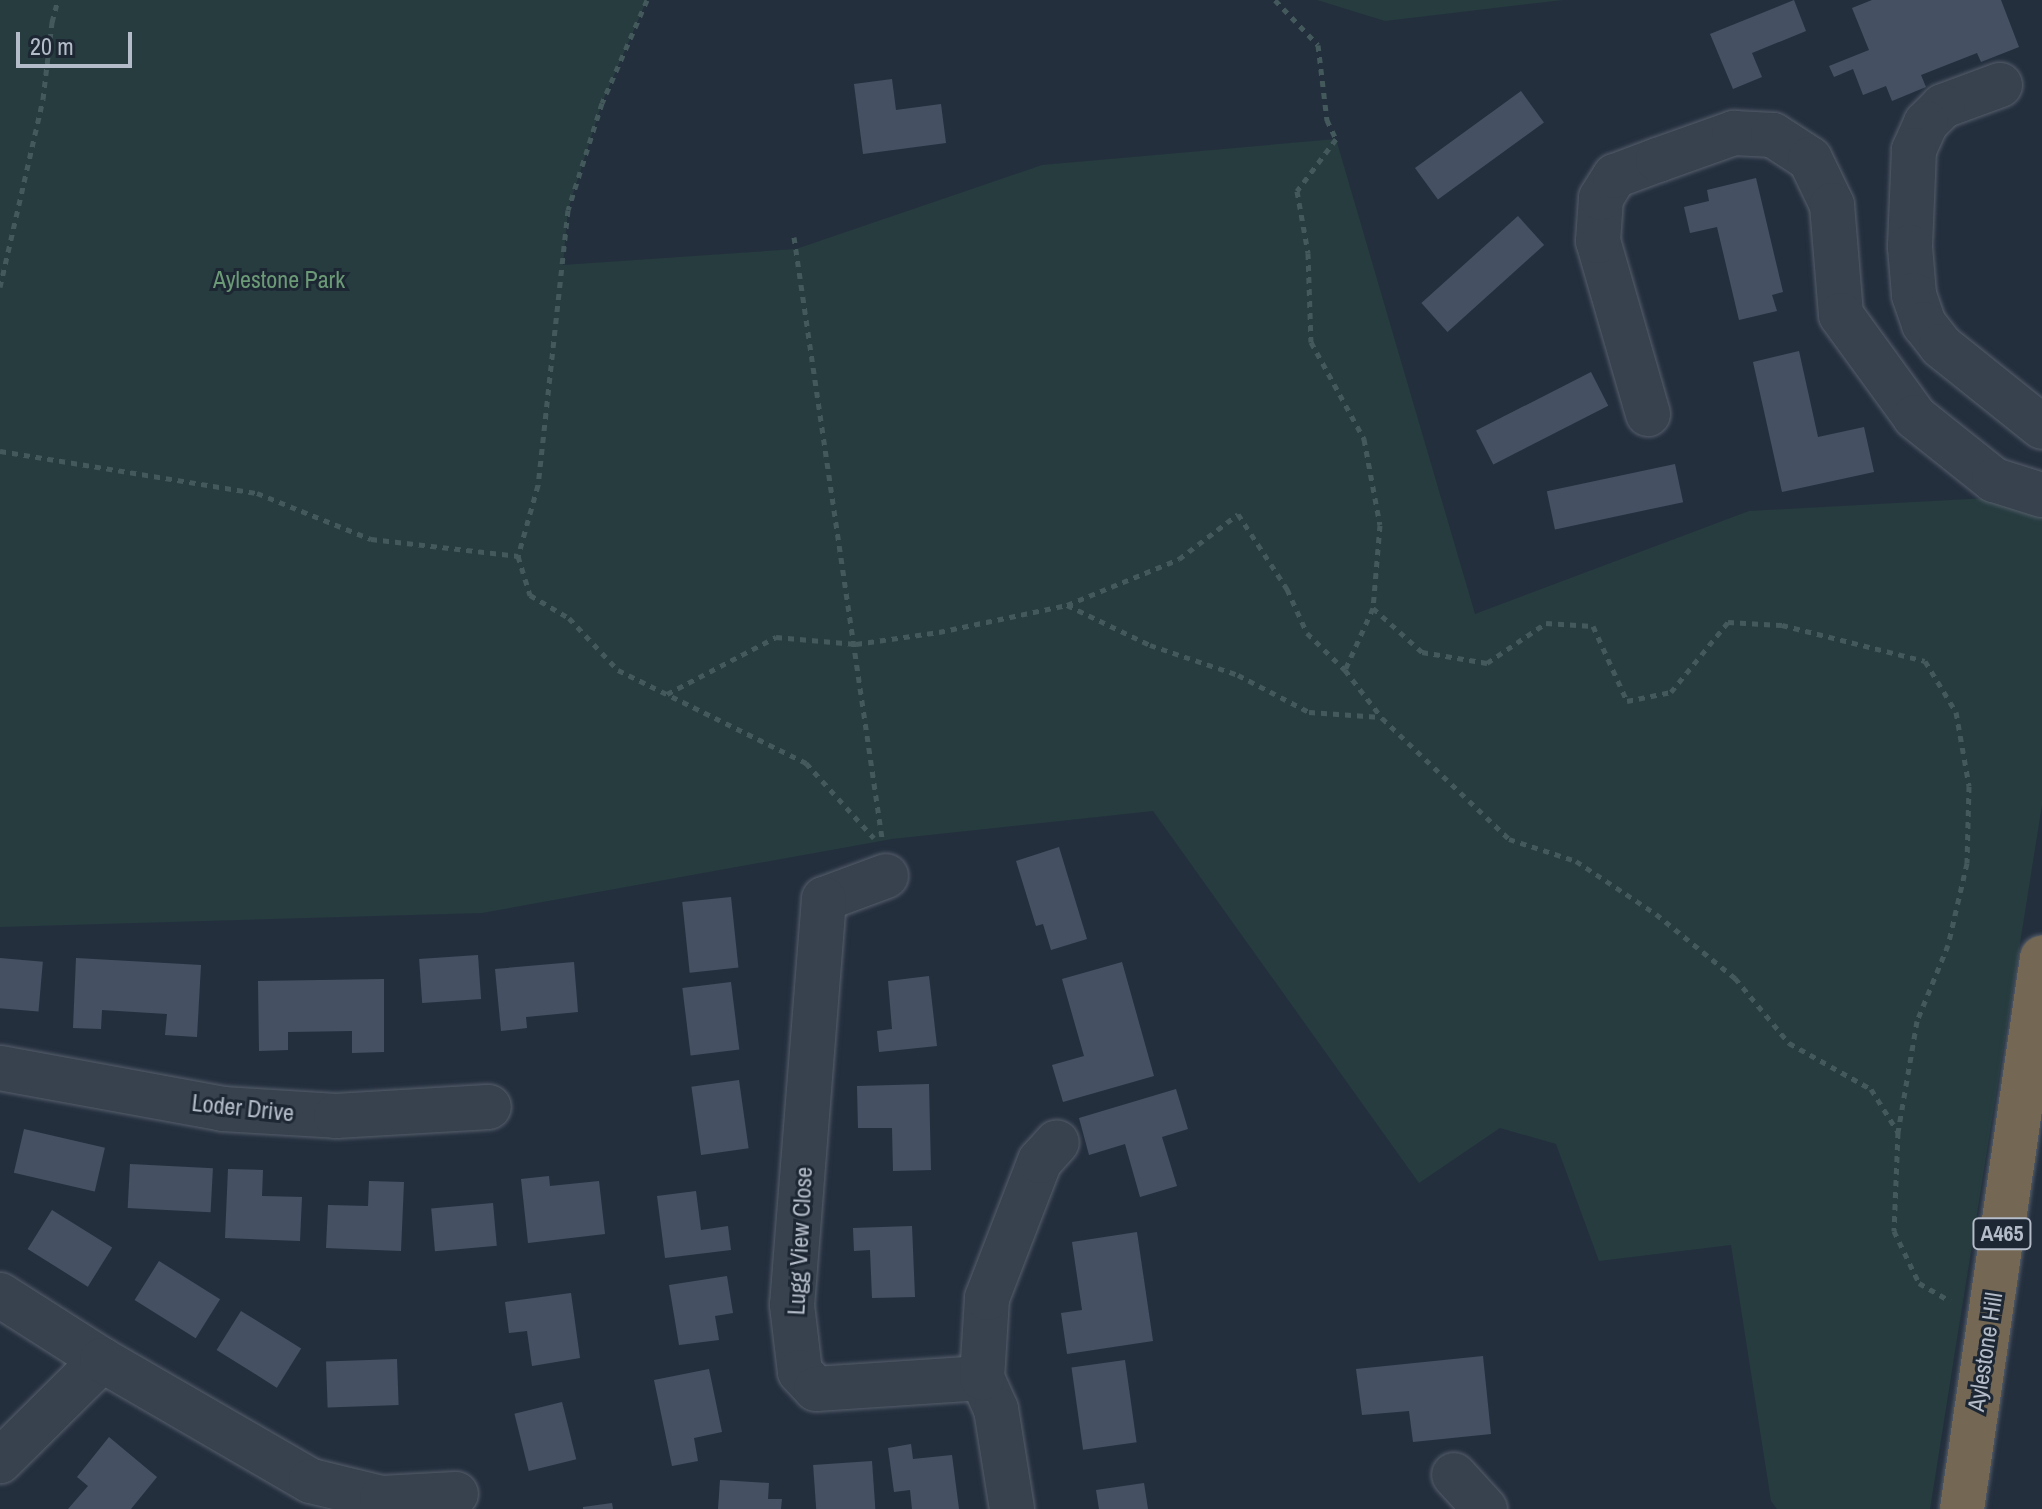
<!DOCTYPE html>
<html>
<head>
<meta charset="utf-8">
<style>
  body { margin:0 }
  #map { position:relative; width:2042px; height:1509px; overflow:hidden; background:#242f3e; font-family:"Archivo Narrow",sans-serif }
  div>[style] { position:absolute }
  .green>* { inset:0; background:#263c3f }
  .building>* { inset:0; background:#455162; transform-origin:0 0 }
  .path>* { height:5px; margin-top:-2.5px; transform-origin:0; background:repeating-linear-gradient(90deg,#44595c 0 6px,transparent 0 12px) }
  .roads { filter:drop-shadow(0 0 2px #565f6c) drop-shadow(0 0 2px #565f6c) }
  .minor>* { height:44px; margin:-22px; padding:0 22px; transform-origin:22px; border-radius:22px; background:#38414e }
  .highway>* { height:44px; margin:-22px; padding:0 22px; transform-origin:22px; border-radius:22px; background:#746855 }
  span { translate:-50% -50%; white-space:nowrap; text-align:center; line-height:1.15; -webkit-text-stroke:6px #1d2633; paint-order:stroke }
  .shield-label span { padding:2px 6px; background:#1d2633; border:2px solid; border-radius:6px; -webkit-text-stroke-width:0 }
  .shield-label { font-size:22px; color:#b4bcc9; font-weight:700 }
  .park-label { font-size:24px; color:#6b9a76 }
  .street-label { font-size:24px; color:#b4bcc9 }
  .scale { position:absolute; left:16px; top:32px; width:116px; height:36px; box-sizing:border-box; border:4px solid #b4bcc9; border-top:0; padding-left:10px; font-size:24px; line-height:28px; white-space:nowrap; color:#b4bcc9; -webkit-text-stroke:6px #1d2633; paint-order:stroke }
</style>
</head>
<body>
<div id="map">
  <div class="green">
    <i style="clip-path:polygon(0 0,647px 0,602px 103px,568px 210px,563px 265px,796px 249px,1042px 165px,1336px 139px,1475px 614px,1749px 511px,1987px 498px,2042px 513px,2042px 805px,1930px 1509px,1777px 1509px,1771px 1501px,1731px 1245px,1599px 1261px,1556px 1144px,1500px 1128px,1419px 1183px,1153px 811px,892px 839px,482px 913px,0 927px)"></i>
    <i style="clip-path:polygon(1317px 0,1563px 0,1385px 21px)"></i>
  </div>
  <div class="building">
    <i style="clip-path:polygon(1794px 0,1806px 31px,1752px 53px,1762px 77px,1733px 89px,1710px 34px)"></i>
    <i style="clip-path:polygon(1872px 0,2001px 0,2019px 47px,1981px 62px,1977px 53px,1921px 75px,1926px 87px,1892px 101px,1886px 86px,1863px 95px,1853px 69px,1834px 77px,1829px 66px,1869px 50px,1852px 8px)"></i>
    <i style="clip-path:polygon(892px 79px,896px 110px,941px 104px,946px 143px,863px 154px,854px 84px)"></i>
    <i style="left:1521px;top:91px;width:39px;height:131px;rotate:54deg"></i>
    <i style="clip-path:polygon(1756px 178px,1783px 292px,1772px 295px,1777px 311px,1739px 320px,1717px 227px,1690px 233px,1684px 207px,1709px 201px,1707px 190px)"></i>
    <i style="left:1518px;top:216px;width:39px;height:130px;rotate:48deg"></i>
    <i style="clip-path:polygon(1799px 351px,1818px 437px,1864px 427px,1874px 472px,1782px 492px,1753px 362px)"></i>
    <i style="left:1591px;top:372px;width:38px;height:129px;rotate:63deg"></i>
    <i style="left:1675px;top:464px;width:39px;height:131px;rotate:78deg"></i>
    <i style="clip-path:polygon(1059px 847px,1087px 939px,1051px 950px,1043px 924px,1036px 926px,1016px 861px)"></i>
    <i style="left:731px;top:897px;width:71px;height:49px;rotate:84deg"></i>
    <i style="left:478px;top:955px;width:44px;height:59px;rotate:86deg"></i>
    <i style="left:0;top:958px;width:43px;height:50px;rotate:5deg"></i>
    <i style="clip-path:polygon(76px 958px,201px 965px,197px 1037px,165px 1035px,167px 1014px,102px 1010px,101px 1029px,73px 1028px)"></i>
    <i style="clip-path:polygon(574px 962px,578px 1012px,526px 1017px,527px 1028px,501px 1031px,495px 969px)"></i>
    <i style="clip-path:polygon(1122px 962px,1154px 1076px,1063px 1102px,1052px 1065px,1084px 1056px,1062px 979px)"></i>
    <i style="clip-path:polygon(929px 976px,937px 1046px,879px 1052px,877px 1031px,892px 1029px,888px 981px)"></i>
    <i style="clip-path:polygon(384px 979px,384px 1052px,352px 1053px,352px 1031px,288px 1032px,288px 1050px,259px 1051px,258px 981px)"></i>
    <i style="left:731px;top:982px;width:68px;height:49px;rotate:83deg"></i>
    <i style="left:739px;top:1080px;width:69px;height:48px;rotate:82deg"></i>
    <i style="clip-path:polygon(929px 1084px,931px 1170px,893px 1171px,892px 1128px,858px 1128px,857px 1086px)"></i>
    <i style="clip-path:polygon(1176px 1089px,1188px 1129px,1162px 1137px,1177px 1186px,1140px 1197px,1125px 1144px,1089px 1155px,1079px 1118px)"></i>
    <i style="left:24px;top:1129px;width:83px;height:45px;rotate:13deg"></i>
    <i style="left:130px;top:1164px;width:83px;height:44px;rotate:3deg"></i>
    <i style="clip-path:polygon(228px 1169px,263px 1170px,262px 1196px,302px 1197px,300px 1241px,225px 1238px)"></i>
    <i style="clip-path:polygon(549px 1176px,550px 1186px,599px 1181px,605px 1234px,528px 1243px,521px 1179px)"></i>
    <i style="clip-path:polygon(369px 1181px,404px 1182px,401px 1251px,326px 1248px,328px 1205px,368px 1206px)"></i>
    <i style="clip-path:polygon(696px 1191px,701px 1230px,728px 1226px,731px 1250px,665px 1258px,657px 1196px)"></i>
    <i style="left:493px;top:1203px;width:43px;height:62px;rotate:85deg"></i>
    <i style="left:52px;top:1210px;width:71px;height:46px;rotate:32deg"></i>
    <i style="clip-path:polygon(912px 1226px,915px 1297px,872px 1298px,870px 1250px,854px 1251px,853px 1228px)"></i>
    <i style="clip-path:polygon(1137px 1232px,1153px 1341px,1067px 1354px,1061px 1313px,1082px 1310px,1072px 1242px)"></i>
    <i style="left:159px;top:1261px;width:72px;height:46px;rotate:32deg"></i>
    <i style="clip-path:polygon(727px 1276px,733px 1313px,715px 1316px,719px 1340px,679px 1345px,669px 1285px)"></i>
    <i style="clip-path:polygon(571px 1293px,580px 1358px,532px 1366px,527px 1331px,509px 1333px,505px 1302px)"></i>
    <i style="left:241px;top:1311px;width:71px;height:46px;rotate:32deg"></i>
    <i style="clip-path:polygon(1483px 1356px,1491px 1434px,1413px 1442px,1409px 1411px,1362px 1415px,1356px 1369px)"></i>
    <i style="left:397px;top:1359px;width:46px;height:71px;rotate:88deg"></i>
    <i style="left:1125px;top:1360px;width:83px;height:54px;rotate:82deg"></i>
    <i style="clip-path:polygon(709px 1369px,722px 1432px,694px 1438px,698px 1461px,672px 1466px,654px 1380px)"></i>
    <i style="left:562px;top:1402px;width:59px;height:49px;rotate:76deg"></i>
    <i style="clip-path:polygon(109px 1437px,157px 1477px,131px 1509px,68px 1509px,88px 1486px,77px 1477px)"></i>
    <i style="clip-path:polygon(911px 1444px,913px 1459px,952px 1455px,959px 1509px,912px 1509px,910px 1490px,894px 1492px,888px 1448px)"></i>
    <i style="left:872px;top:1461px;width:48px;height:59px;rotate:86deg"></i>
    <i style="clip-path:polygon(720px 1480px,769px 1483px,768px 1499px,782px 1499px,781px 1509px,718px 1509px)"></i>
    <i style="clip-path:polygon(1144px 1483px,1148px 1509px,1099px 1509px,1096px 1490px)"></i>
    <i style="clip-path:polygon(612px 1503px,613px 1509px,583px 1509px,583px 1507px)"></i>
  </div>
  <div class="path">
    <i style="left:647px;top:0;width:112px;rotate:113.6deg"></i>
    <i style="left:602px;top:103px;width:112px;rotate:107.6deg"></i>
    <i style="left:568px;top:210px;width:277px;rotate:96.2deg"></i>
    <i style="left:538px;top:485px;width:74px;rotate:105.7deg"></i>
    <i style="left:518px;top:556px;width:41px;rotate:72.9deg"></i>
    <i style="left:530px;top:595px;width:45px;rotate:30.5deg"></i>
    <i style="left:569px;top:618px;width:71px;rotate:46.7deg"></i>
    <i style="left:618px;top:670px;width:210px;rotate:26.3deg"></i>
    <i style="left:806px;top:763px;width:101px;rotate:47.8deg"></i>
    <i style="left:1275px;top:0;width:62px;rotate:46.3deg"></i>
    <i style="left:1318px;top:45px;width:76px;rotate:83.2deg"></i>
    <i style="left:1327px;top:120px;width:21px;rotate:65deg"></i>
    <i style="left:1336px;top:139px;width:65px;rotate:126.9deg"></i>
    <i style="left:1297px;top:191px;width:63px;rotate:79.9deg"></i>
    <i style="left:1308px;top:253px;width:89px;rotate:88.1deg"></i>
    <i style="left:1311px;top:342px;width:111px;rotate:61.3deg"></i>
    <i style="left:1364px;top:439px;width:87px;rotate:79.5deg"></i>
    <i style="left:1380px;top:525px;width:83px;rotate:94.8deg"></i>
    <i style="left:1373px;top:608px;width:68px;rotate:114.3deg"></i>
    <i style="left:794px;top:237px;width:607px;rotate:81.67deg"></i>
    <i style="left:0;top:287px;width:193px;rotate:-77.1deg"></i>
    <i style="left:43px;top:99px;width:78px;rotate:-83.3deg"></i>
    <i style="left:52px;top:22px;width:23px;rotate:-75deg"></i>
    <i style="left:0;top:451px;width:260px;rotate:9.3deg"></i>
    <i style="left:257px;top:493px;width:123px;rotate:22deg"></i>
    <i style="left:371px;top:539px;width:148px;rotate:6.6deg"></i>
    <i style="left:1067px;top:605px;width:92px;rotate:25.7deg"></i>
    <i style="left:1150px;top:645px;width:93px;rotate:18.8deg"></i>
    <i style="left:1238px;top:675px;width:80px;rotate:27.5deg"></i>
    <i style="left:1309px;top:712px;width:72px;rotate:4deg"></i>
    <i style="left:1373px;top:608px;width:66px;rotate:41.9deg"></i>
    <i style="left:1422px;top:652px;width:66px;rotate:9.6deg"></i>
    <i style="left:1487px;top:663px;width:71px;rotate:-34.1deg"></i>
    <i style="left:1546px;top:623px;width:47px;rotate:3.7deg"></i>
    <i style="left:1593px;top:626px;width:82px;rotate:65.6deg"></i>
    <i style="left:1627px;top:701px;width:45px;rotate:-11.6deg"></i>
    <i style="left:1671px;top:692px;width:90px;rotate:-50.8deg"></i>
    <i style="left:1728px;top:622px;width:54px;rotate:3.2deg"></i>
    <i style="left:1782px;top:625px;width:147px;rotate:14.1deg"></i>
    <i style="left:1925px;top:661px;width:60px;rotate:58.7deg"></i>
    <i style="left:1956px;top:712px;width:75px;rotate:80deg"></i>
    <i style="left:1969px;top:786px;width:77px;rotate:91.5deg"></i>
    <i style="left:1967px;top:863px;width:84px;rotate:103deg"></i>
    <i style="left:1948px;top:945px;width:82px;rotate:112.2deg"></i>
    <i style="left:1917px;top:1021px;width:113px;rotate:99.7deg"></i>
    <i style="left:667px;top:694px;width:123px;rotate:-27.6deg"></i>
    <i style="left:776px;top:637px;width:80px;rotate:5deg"></i>
    <i style="left:856px;top:644px;width:84px;rotate:-8.2deg"></i>
    <i style="left:939px;top:632px;width:131px;rotate:-11.9deg"></i>
    <i style="left:1067px;top:605px;width:121px;rotate:-22.3deg"></i>
    <i style="left:1179px;top:559px;width:74px;rotate:-37.3deg"></i>
    <i style="left:1238px;top:514px;width:90px;rotate:56.8deg"></i>
    <i style="left:1287px;top:589px;width:48px;rotate:65.6deg"></i>
    <i style="left:1307px;top:633px;width:53px;rotate:44.2deg"></i>
    <i style="left:1345px;top:670px;width:61px;rotate:52.4deg"></i>
    <i style="left:1382px;top:718px;width:175px;rotate:43.6deg"></i>
    <i style="left:1509px;top:839px;width:71px;rotate:18.2deg"></i>
    <i style="left:1576px;top:861px;width:96px;rotate:33.5deg"></i>
    <i style="left:1656px;top:914px;width:102px;rotate:39deg"></i>
    <i style="left:1735px;top:978px;width:85px;rotate:50.3deg"></i>
    <i style="left:1789px;top:1043px;width:94px;rotate:29.3deg"></i>
    <i style="left:1871px;top:1089px;width:51px;rotate:57.9deg"></i>
    <i style="left:1898px;top:1132px;width:99px;rotate:92.3deg"></i>
    <i style="left:1894px;top:1231px;width:58px;rotate:64.3deg"></i>
    <i style="left:1919px;top:1283px;width:36px;rotate:30deg"></i>
  </div>
  <div class="roads">
    <div class="minor">
      <i style="left:2000px;top:85px;width:61px;rotate:159.8deg"></i>
      <i style="left:1943px;top:106px;width:24px;rotate:135deg"></i>
      <i style="left:1926px;top:123px;width:30px;rotate:114deg"></i>
      <i style="left:1914px;top:150px;width:97px;rotate:92.4deg"></i>
      <i style="left:1910px;top:247px;width:48px;rotate:85.2deg"></i>
      <i style="left:1914px;top:295px;width:31px;rotate:71deg"></i>
      <i style="left:1924px;top:324px;width:28px;rotate:52deg"></i>
      <i style="left:1941px;top:346px;width:129px;rotate:38.7deg"></i>
      <i style="left:1648px;top:414px;width:180px;rotate:-106.1deg"></i>
      <i style="left:1598px;top:241px;width:43px;rotate:-86deg"></i>
      <i style="left:1601px;top:198px;width:26px;rotate:-58deg"></i>
      <i style="left:1615px;top:176px;width:46px;rotate:-20.4deg"></i>
      <i style="left:1658px;top:160px;width:81px;rotate:-19.6deg"></i>
      <i style="left:1734px;top:133px;width:39px;rotate:3deg"></i>
      <i style="left:1773px;top:135px;width:44px;rotate:33deg"></i>
      <i style="left:1810px;top:159px;width:51px;rotate:64.4deg"></i>
      <i style="left:1832px;top:205px;width:110px;rotate:85.3deg"></i>
      <i style="left:1841px;top:315px;width:126px;rotate:54deg"></i>
      <i style="left:1915px;top:417px;width:101px;rotate:38.6deg"></i>
      <i style="left:1994px;top:480px;width:50px;rotate:17.4deg"></i>
      <i style="left:886px;top:876px;width:66px;rotate:159.6deg"></i>
      <i style="left:824px;top:899px;width:407px;rotate:94.5deg"></i>
      <i style="left:792px;top:1305px;width:67px;rotate:83.2deg"></i>
      <i style="left:800px;top:1372px;width:23px;rotate:47deg"></i>
      <i style="left:816px;top:1389px;width:166px;rotate:-3.8deg"></i>
      <i style="left:982px;top:1378px;width:34px;rotate:66deg"></i>
      <i style="left:996px;top:1409px;width:101px;rotate:80.9deg"></i>
      <i style="left:0;top:1068px;width:227px;rotate:10.4deg"></i>
      <i style="left:223px;top:1109px;width:113px;rotate:3.5deg"></i>
      <i style="left:336px;top:1116px;width:153px;rotate:-3.4deg"></i>
      <i style="left:0;top:1295px;width:121px;rotate:32.5deg"></i>
      <i style="left:102px;top:1360px;width:144px;rotate:135.3deg"></i>
      <i style="left:102px;top:1360px;width:241px;rotate:30.1deg"></i>
      <i style="left:311px;top:1481px;width:73px;rotate:13.5deg"></i>
      <i style="left:382px;top:1498px;width:74px;rotate:-3.1deg"></i>
      <i style="left:982px;top:1378px;width:80px;rotate:-86.4deg"></i>
      <i style="left:987px;top:1298px;width:147px;rotate:-68.9deg"></i>
      <i style="left:1040px;top:1161px;width:25px;rotate:-48deg"></i>
      <i style="left:1454px;top:1475px;width:46px;rotate:47.6deg"></i>
    </div>
    <div class="highway">
      <i style="left:1962px;top:1509px;width:557px;rotate:-81.74deg"></i>
    </div>
  </div>
  <div class="shield-label">
    <span style="left:2002px;top:1234px">A465</span>
  </div>
  <div class="park-label">
    <span style="left:279px;top:280px">Aylestone Park</span>
  </div>
  <div class="street-label">
    <span style="left:243px;top:1108px;rotate:6deg">Loder Drive</span>
    <span style="left:800px;top:1241px;rotate:-87deg">Lugg View Close</span>
    <span style="left:1985px;top:1352px;rotate:-81deg">Aylestone Hill</span>
  </div>
  <div class="scale">20 m</div>
</div>
</body>
</html>
